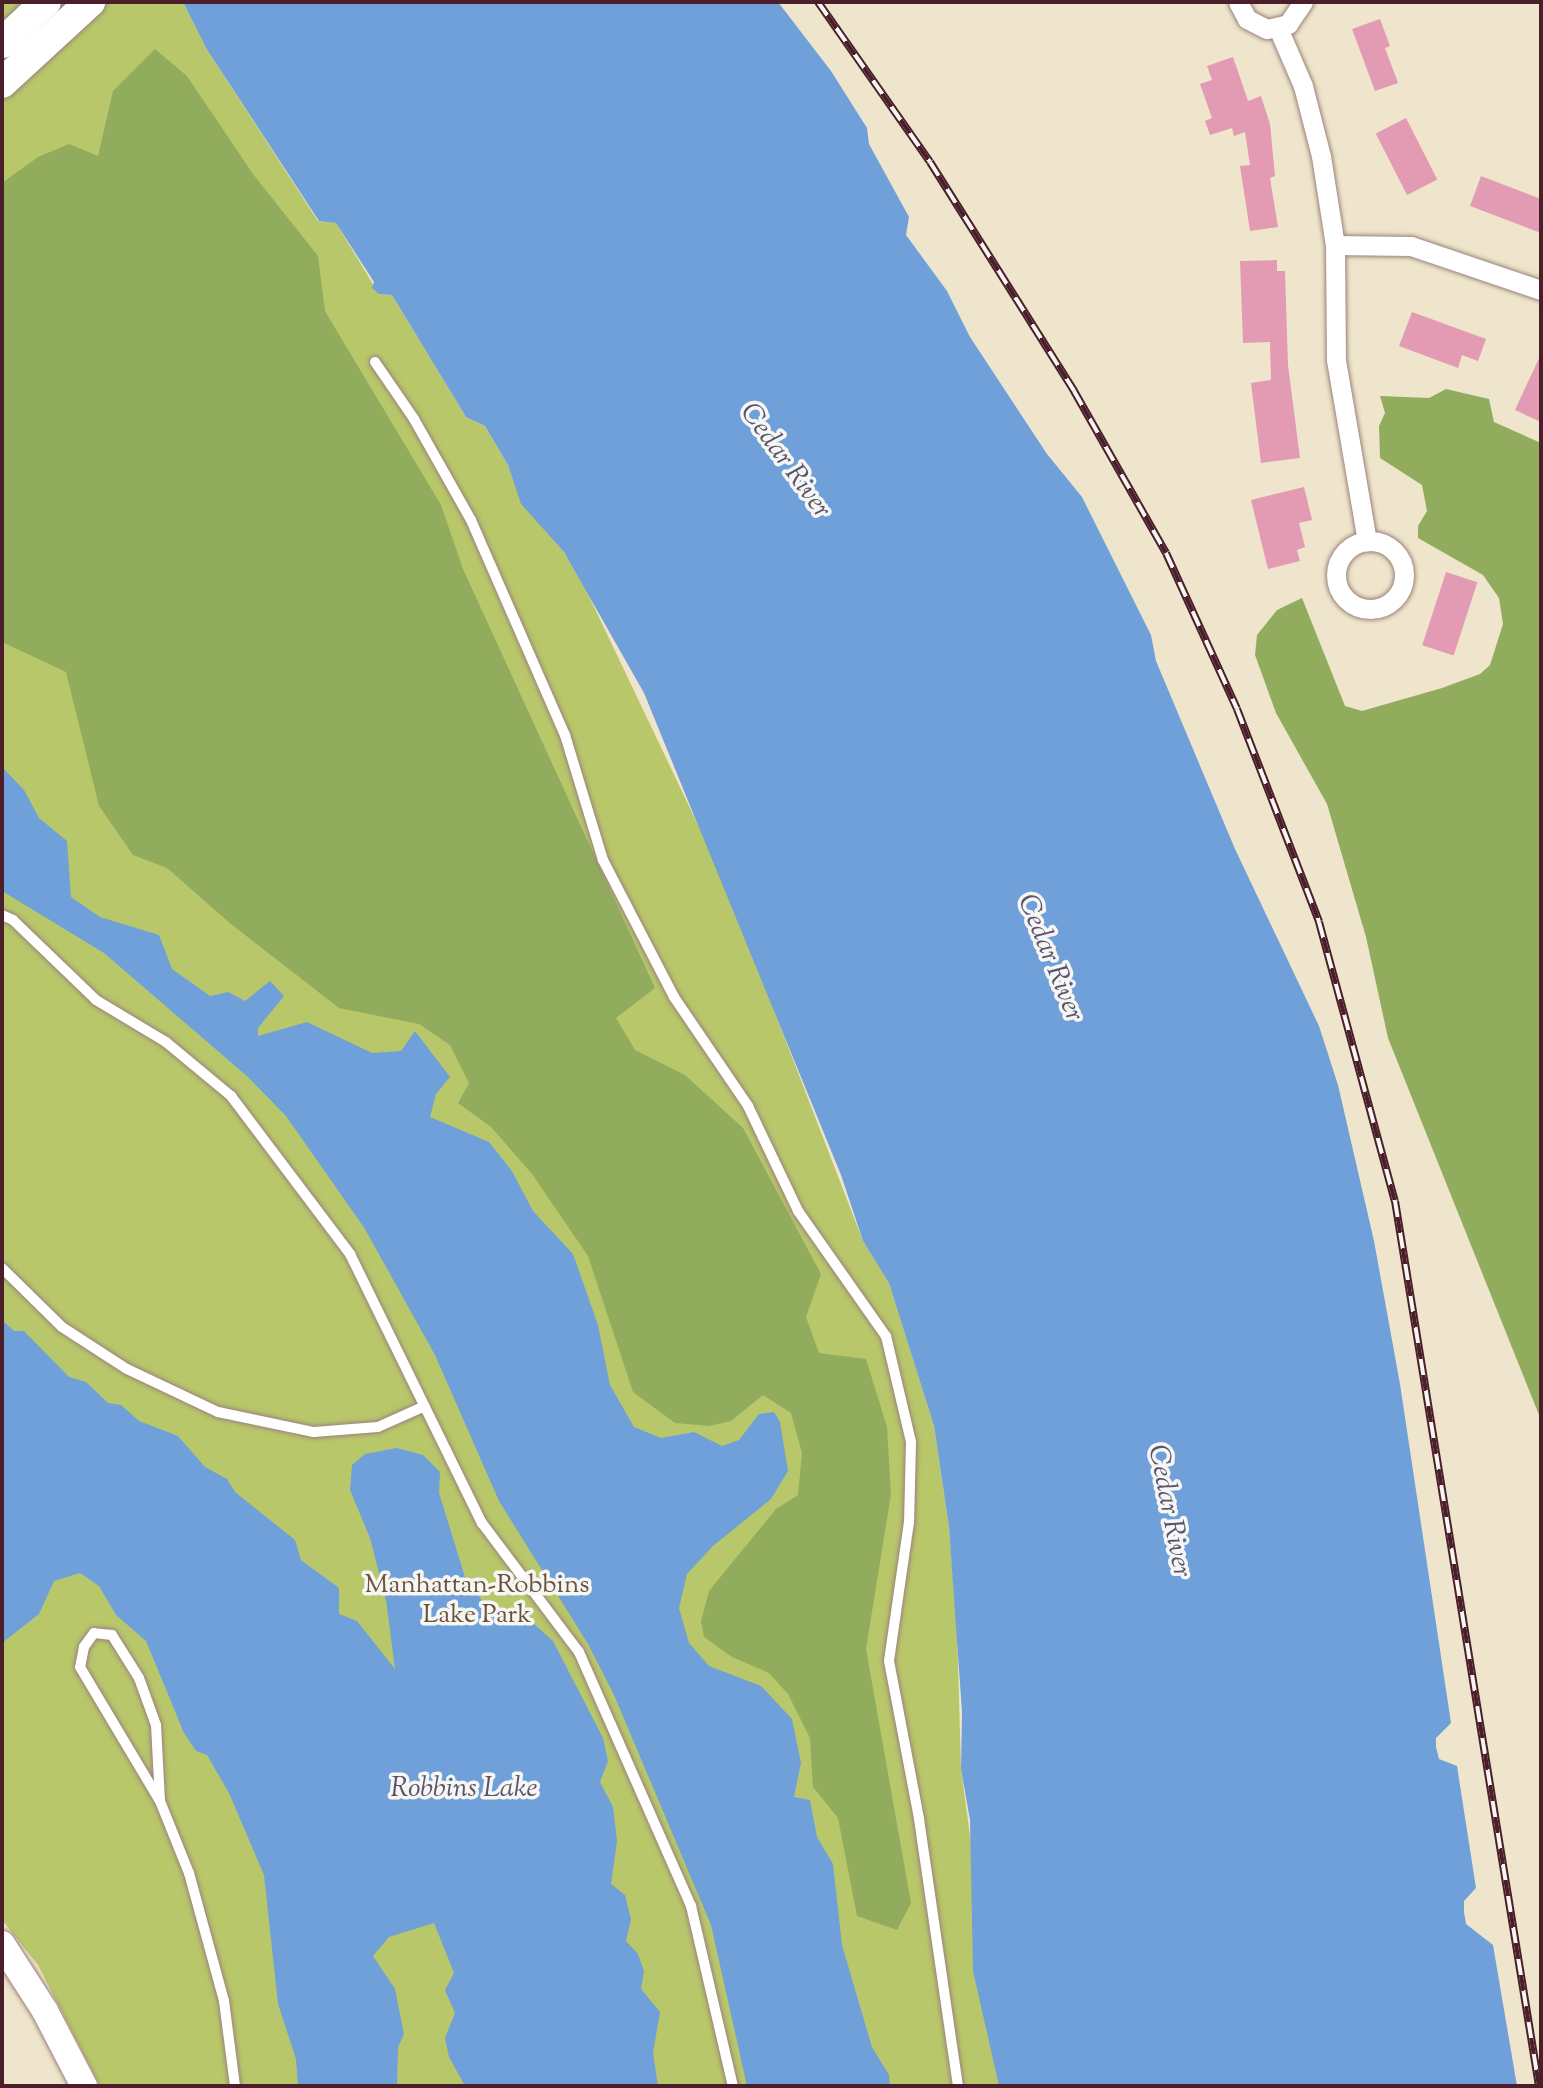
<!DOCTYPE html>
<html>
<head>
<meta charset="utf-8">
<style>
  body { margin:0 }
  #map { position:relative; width:1543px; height:2088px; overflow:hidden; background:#efe5cc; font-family:"Sorts Mill Goudy",serif }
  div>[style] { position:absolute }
  .green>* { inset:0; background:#b8c76a }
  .forest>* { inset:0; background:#92ac5e }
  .water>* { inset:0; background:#6fa0d9 }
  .building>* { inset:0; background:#e39ab3; transform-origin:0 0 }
  .roads { filter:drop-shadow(0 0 2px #9c827c) drop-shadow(0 0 2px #9c827c) }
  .lane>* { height:10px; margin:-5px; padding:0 5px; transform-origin:5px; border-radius:5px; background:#fff }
  .street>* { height:19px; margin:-9.5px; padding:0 9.5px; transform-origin:9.5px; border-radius:9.5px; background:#fff }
  .street>.ring { margin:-9.5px; padding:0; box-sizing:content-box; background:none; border:19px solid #fff; border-radius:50% }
  .secondary>* { height:26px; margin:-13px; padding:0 13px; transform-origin:13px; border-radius:13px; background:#fff }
  .primary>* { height:30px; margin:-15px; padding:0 15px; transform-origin:15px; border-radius:15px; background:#fff }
  .rail>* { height:8px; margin-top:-4px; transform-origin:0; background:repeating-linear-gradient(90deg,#f6f6f2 0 16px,#4a1f2b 0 32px); box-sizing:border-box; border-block:2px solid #4a1f2b }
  span { translate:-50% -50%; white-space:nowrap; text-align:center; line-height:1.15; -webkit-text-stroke:7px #f6f6f2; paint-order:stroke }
  .park-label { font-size:26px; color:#6b513e }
  .water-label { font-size:28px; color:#595371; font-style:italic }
  .frame { position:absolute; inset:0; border:4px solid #4a1f2b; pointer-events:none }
</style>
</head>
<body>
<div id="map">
  <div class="green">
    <i style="clip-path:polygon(2px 2px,183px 2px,206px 48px,318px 221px,336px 223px,379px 294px,392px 295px,466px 417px,485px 426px,508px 465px,522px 504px,564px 552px,586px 590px,721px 873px,863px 1241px,889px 1282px,934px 1426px,949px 1527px,957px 1627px,961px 1769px,1004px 2086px,100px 2086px,38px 1965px,2px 1920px)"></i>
  </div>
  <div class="forest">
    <i style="clip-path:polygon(155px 49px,187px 76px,253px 174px,318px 256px,325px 311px,441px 505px,463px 569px,655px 988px,616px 1018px,635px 1050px,685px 1075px,743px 1128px,821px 1274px,806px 1317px,819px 1353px,866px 1359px,887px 1427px,891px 1494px,866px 1649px,911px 1903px,897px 1930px,857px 1916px,838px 1818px,813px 1787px,810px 1738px,788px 1694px,769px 1673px,732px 1657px,704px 1637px,701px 1621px,709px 1591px,776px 1509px,798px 1495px,802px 1453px,791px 1413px,763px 1395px,731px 1421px,709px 1426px,675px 1423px,633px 1392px,588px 1256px,532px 1174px,491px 1127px,458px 1103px,469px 1083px,450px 1045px,419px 1024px,339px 1008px,231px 924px,167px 868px,133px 855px,99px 806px,66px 672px,2px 642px,2px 183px,38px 157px,69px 144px,98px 156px,113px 91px)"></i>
    <i style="clip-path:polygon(1446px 389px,1489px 399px,1494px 422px,1541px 443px,1541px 1420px,1388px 1038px,1366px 937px,1327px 804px,1276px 713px,1255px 655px,1257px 635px,1277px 610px,1302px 598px,1345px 706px,1362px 711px,1442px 688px,1480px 674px,1490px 665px,1503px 624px,1499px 598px,1483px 575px,1418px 538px,1418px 526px,1427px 511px,1422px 485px,1380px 458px,1379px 426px,1385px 413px,1380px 396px,1429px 398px)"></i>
  </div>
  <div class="water">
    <i style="clip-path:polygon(183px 2px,778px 2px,831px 71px,867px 128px,869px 144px,909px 217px,906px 235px,947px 291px,970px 337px,1047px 454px,1082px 497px,1151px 635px,1156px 661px,1235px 849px,1319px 1026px,1338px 1085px,1374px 1241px,1400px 1384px,1451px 1723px,1436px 1738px,1436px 1747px,1439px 1759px,1457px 1766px,1476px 1888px,1464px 1901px,1464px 1912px,1466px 1924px,1493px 1945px,1517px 2086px,999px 2086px,973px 1971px,970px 1820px,961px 1769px,962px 1712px,949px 1527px,934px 1426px,889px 1283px,863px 1241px,841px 1175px,644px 693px,564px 552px,521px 504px,508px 465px,485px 426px,466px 417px,392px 295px,379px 294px,372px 288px,374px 282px,336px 223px,319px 221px,206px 48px)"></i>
    <i style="clip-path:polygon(2px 767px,24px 790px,39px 818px,67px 841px,71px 897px,100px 917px,159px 935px,172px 969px,210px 996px,228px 992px,245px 1001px,270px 981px,284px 996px,258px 1028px,258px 1036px,307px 1022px,372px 1053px,401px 1051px,415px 1031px,450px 1077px,436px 1094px,430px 1117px,489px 1142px,512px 1171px,533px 1211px,573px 1254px,598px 1325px,610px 1385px,634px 1427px,661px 1438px,694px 1432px,722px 1446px,739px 1440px,759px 1414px,774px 1412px,780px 1422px,788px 1471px,771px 1499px,713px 1546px,687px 1574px,679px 1608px,689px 1643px,709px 1666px,761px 1686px,792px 1719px,801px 1763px,794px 1797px,810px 1800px,817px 1837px,833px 1864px,842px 1945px,872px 2047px,889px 2075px,890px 2086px,747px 2086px,711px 1925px,614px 1695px,588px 1644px,499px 1501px,435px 1355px,365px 1229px,286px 1116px,248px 1077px,104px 953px,2px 891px)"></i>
    <i style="clip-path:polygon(2px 1320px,14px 1331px,24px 1331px,69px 1377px,86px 1382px,108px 1403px,121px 1405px,139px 1421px,178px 1436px,205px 1467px,227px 1479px,235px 1492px,295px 1540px,301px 1560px,339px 1588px,339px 1614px,357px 1621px,395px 1669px,386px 1600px,370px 1538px,350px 1490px,352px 1465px,365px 1454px,397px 1448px,423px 1455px,440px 1472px,439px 1493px,465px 1577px,486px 1606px,534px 1624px,553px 1641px,603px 1738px,608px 1761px,600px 1782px,613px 1807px,617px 1841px,611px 1884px,625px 1895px,631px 1919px,626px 1941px,638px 1954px,644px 1971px,641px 1989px,660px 2012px,653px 2053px,658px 2086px,465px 2086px,449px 2057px,445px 2038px,455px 2013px,445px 1990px,454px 1973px,434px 1923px,389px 1937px,373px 1956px,395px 1989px,404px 2034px,398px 2047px,397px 2086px,298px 2086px,296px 2059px,278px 2004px,264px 1875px,229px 1793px,207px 1755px,196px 1751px,184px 1733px,146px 1641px,116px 1615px,99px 1586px,80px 1573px,54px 1581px,39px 1614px,2px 1643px)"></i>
  </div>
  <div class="building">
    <i style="clip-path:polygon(1380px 19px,1390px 46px,1385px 48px,1398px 83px,1375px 91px,1352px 29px)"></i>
    <i style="clip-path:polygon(1233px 57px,1248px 101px,1261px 96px,1270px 124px,1275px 176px,1270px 178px,1278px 227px,1250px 231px,1240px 166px,1250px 165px,1245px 132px,1234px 136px,1232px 128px,1210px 135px,1205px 121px,1212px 118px,1200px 84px,1212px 80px,1207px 66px)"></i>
    <i style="left:1406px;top:118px;width:69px;height:34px;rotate:63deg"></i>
    <i style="clip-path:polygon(1481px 176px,1541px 199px,1541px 233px,1470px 206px)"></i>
    <i style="clip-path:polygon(1277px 260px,1277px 271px,1285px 271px,1288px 365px,1300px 458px,1261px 463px,1251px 383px,1271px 380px,1270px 342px,1243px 343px,1240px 261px)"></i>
    <i style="clip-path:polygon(1412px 312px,1486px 339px,1478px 361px,1462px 355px,1458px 368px,1399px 346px)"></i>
    <i style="clip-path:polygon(1541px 354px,1541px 422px,1515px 410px)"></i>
    <i style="clip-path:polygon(1304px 487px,1312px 520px,1299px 523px,1305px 547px,1297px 550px,1300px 561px,1268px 569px,1251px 500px)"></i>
    <i style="left:1446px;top:572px;width:33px;height:77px;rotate:18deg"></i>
  </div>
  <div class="roads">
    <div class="lane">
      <i style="left:375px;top:362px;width:69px;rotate:55.6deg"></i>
      <i style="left:414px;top:419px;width:116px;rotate:60.6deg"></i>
      <i style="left:471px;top:520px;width:235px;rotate:66.4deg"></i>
      <i style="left:565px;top:735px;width:131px;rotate:73.1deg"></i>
      <i style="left:603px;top:860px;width:154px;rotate:62.6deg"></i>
      <i style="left:674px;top:997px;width:132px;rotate:55.8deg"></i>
      <i style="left:748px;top:1106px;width:116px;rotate:64.5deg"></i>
      <i style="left:798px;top:1211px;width:153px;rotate:54.9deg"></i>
      <i style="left:886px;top:1336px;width:109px;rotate:76.7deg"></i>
      <i style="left:911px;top:1442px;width:80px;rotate:91.4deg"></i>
      <i style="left:909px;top:1522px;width:140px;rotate:98.2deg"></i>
      <i style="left:889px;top:1661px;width:161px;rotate:79.2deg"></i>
      <i style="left:919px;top:1819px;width:270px;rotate:81.7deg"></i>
      <i style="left:2px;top:915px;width:12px;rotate:24deg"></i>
      <i style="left:13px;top:920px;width:115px;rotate:43.9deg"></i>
      <i style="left:96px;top:1000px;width:82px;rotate:31deg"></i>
      <i style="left:166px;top:1042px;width:85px;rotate:39.7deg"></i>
      <i style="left:231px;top:1096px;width:198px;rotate:53deg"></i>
      <i style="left:350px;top:1254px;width:300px;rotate:63.9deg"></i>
      <i style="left:482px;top:1523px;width:161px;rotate:53.1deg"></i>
      <i style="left:579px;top:1652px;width:278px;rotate:66.2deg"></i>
      <i style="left:691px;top:1906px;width:185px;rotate:76.9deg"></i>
      <i style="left:2px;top:1268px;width:84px;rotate:44.5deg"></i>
      <i style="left:62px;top:1327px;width:77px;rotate:32.9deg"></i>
      <i style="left:127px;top:1369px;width:101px;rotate:25.3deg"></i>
      <i style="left:218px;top:1412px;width:98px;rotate:11.8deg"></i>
      <i style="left:314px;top:1432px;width:64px;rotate:-4.5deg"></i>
      <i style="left:378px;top:1427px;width:51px;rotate:-24.1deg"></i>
      <i style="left:160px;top:1801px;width:76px;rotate:-93deg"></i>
      <i style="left:156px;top:1725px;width:50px;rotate:-109.9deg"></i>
      <i style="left:139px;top:1678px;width:51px;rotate:-122.1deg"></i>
      <i style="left:112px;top:1635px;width:18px;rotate:-174deg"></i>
      <i style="left:94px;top:1633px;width:17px;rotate:126deg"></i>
      <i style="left:84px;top:1647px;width:20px;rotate:101deg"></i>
      <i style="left:80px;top:1667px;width:156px;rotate:59.2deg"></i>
      <i style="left:160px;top:1801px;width:78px;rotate:68.1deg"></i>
      <i style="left:189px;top:1873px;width:133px;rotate:74.7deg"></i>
      <i style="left:224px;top:2001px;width:86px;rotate:82.6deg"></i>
    </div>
    <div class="street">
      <i style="left:1238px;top:2px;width:19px;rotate:62deg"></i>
      <i style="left:1247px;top:19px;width:22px;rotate:27deg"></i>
      <i style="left:1267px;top:29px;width:22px;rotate:-13deg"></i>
      <i style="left:1288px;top:24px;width:27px;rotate:-56deg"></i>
      <i style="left:1278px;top:28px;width:63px;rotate:66.7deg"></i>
      <i style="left:1303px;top:86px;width:72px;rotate:75.6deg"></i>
      <i style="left:1321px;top:156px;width:90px;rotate:81.1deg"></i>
      <i style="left:1335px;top:245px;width:115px;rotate:89.5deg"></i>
      <i style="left:1336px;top:360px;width:184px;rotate:80.3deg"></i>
      <i style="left:1335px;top:245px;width:76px;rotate:0.8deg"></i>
      <i style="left:1411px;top:246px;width:137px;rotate:18.7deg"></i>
      <i class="ring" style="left:1336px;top:541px;width:49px;height:49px"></i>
    </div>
    <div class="secondary">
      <i style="left:2px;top:1944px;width:80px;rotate:57.3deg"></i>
      <i style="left:45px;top:2011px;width:85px;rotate:62.5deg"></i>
    </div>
    <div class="primary">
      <i style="left:2px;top:43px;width:60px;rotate:-43deg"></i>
      <i style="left:2px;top:83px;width:120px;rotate:-42.6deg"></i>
    </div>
  </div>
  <div class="rail">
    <i style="left:818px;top:2px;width:195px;rotate:55deg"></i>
    <i style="left:930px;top:162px;width:271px;rotate:57.8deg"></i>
    <i style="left:1074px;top:391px;width:186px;rotate:60.4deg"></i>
    <i style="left:1166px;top:553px;width:171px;rotate:65.5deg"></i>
    <i style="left:1237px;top:709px;width:228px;rotate:68.9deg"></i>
    <i style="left:1319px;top:922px;width:289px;rotate:74.8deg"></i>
    <i style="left:1395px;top:1201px;width:897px;rotate:80.76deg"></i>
  </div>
  <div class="park-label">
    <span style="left:477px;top:1601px">Manhattan-Robbins<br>Lake Park</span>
  </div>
  <div class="water-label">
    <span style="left:785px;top:461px;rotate:54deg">Cedar River</span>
    <span style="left:1050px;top:958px;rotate:68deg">Cedar River</span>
    <span style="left:1169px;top:1511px;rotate:79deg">Cedar River</span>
    <span style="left:464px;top:1789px">Robbins Lake</span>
  </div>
  <div class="frame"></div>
</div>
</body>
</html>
